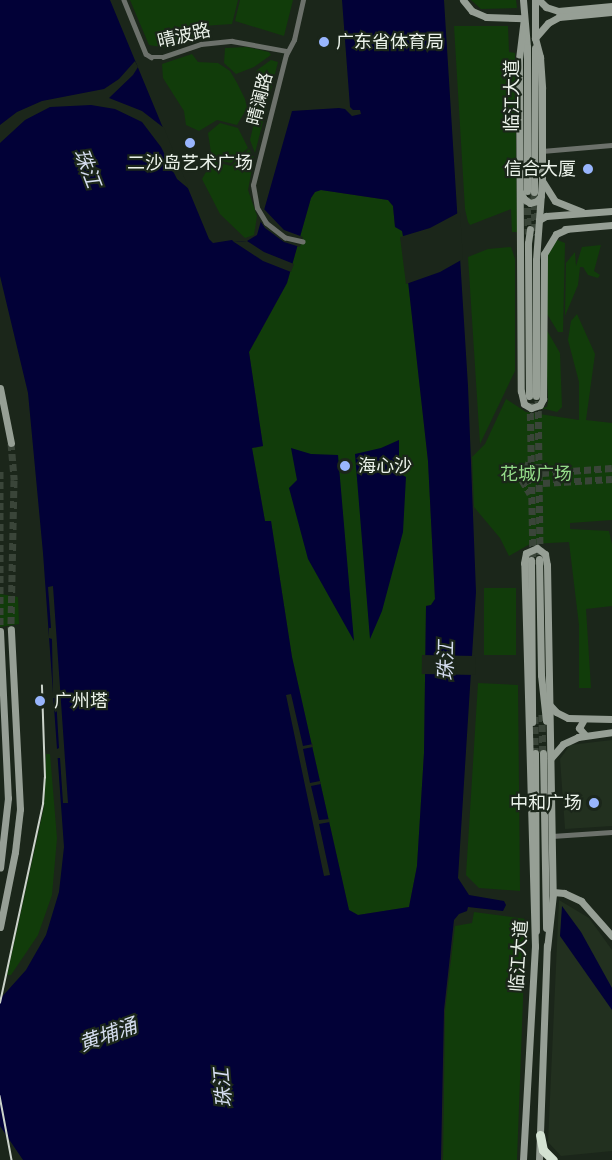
<!DOCTYPE html>
<html>
<head>
<meta charset="utf-8">
<style>
  body { margin:0 }
  #map { position:relative; width:612px; height:1160px; overflow:hidden; background:#1b261a; font-family:Inter,"Noto Sans SC",sans-serif }
  div>[style] { position:absolute }
  .built>* { inset:0; background:#22301f }
  .green>* { inset:0; background:#113c0a; transform-origin:0 0 }
  .water>* { inset:0; background:#020137 }
  .pier>* { inset:0; background:#1b261a; transform-origin:0 0 }
  .secondary-tunnel>* { height:7px; margin-top:-3.5px; transform-origin:0; background:repeating-linear-gradient(90deg,#3a4539 0 7px,transparent 0 10.5px) }
  .street>* { height:4.5px; margin:-2.25px; padding:0 2.25px; transform-origin:2.25px; border-radius:2.25px; background:#6c716b }
  .secondary>* { height:7px; margin:-3.5px; padding:0 3.5px; transform-origin:3.5px; border-radius:3.5px; background:#969f95 }
  .highway>* { height:9px; margin:-4.5px; padding:0 4.5px; transform-origin:4.5px; border-radius:4.5px; background:#d4e2d2 }
  .tram>* { height:1.5px; margin:-0.75px; padding:0 0.75px; transform-origin:0.75px; border-radius:0.75px; background:#cbd3ca }
  .dots>* { width:16px; height:16px; translate:-50% -50%; box-sizing:border-box; border:3px solid #1b261a; border-radius:50% }
  span { translate:-50% -50%; white-space:nowrap; text-align:center; line-height:1.15; -webkit-text-stroke:4.5px #1b261a; paint-order:stroke }
  .street-label { font-size:18px; color:#ebf2ea }
  .poi-label { font-size:18px; color:#ebf2ea }
  .left { translate:0 -50%; text-align:left }
  .right { translate:-100% -50%; text-align:right }
  .park-label { font-size:18px; color:#93da88 }
  .water-label { font-size:20px; color:#d4dcee; font-style:italic }
</style>
</head>
<body>
<div id="map">
  <div class="built">
    <i style="clip-path:polygon(612px 740px,612px 826px,565px 829px,560px 759px,570px 745px)"></i>
    <i style="clip-path:polygon(559px 900px,589px 918px,612px 950px,612px 1151px,561px 1156px,548px 1142px)"></i>
  </div>
  <div class="green">
    <i style="clip-path:polygon(130px 0,238px 0,232px 24px,202px 26px,199px 37px,167px 48px,149px 45px)"></i>
    <i style="clip-path:polygon(240px 0,293px 0,284px 36px,235px 21px)"></i>
    <i style="clip-path:polygon(471px 0,516px 0,517px 8px,481px 9px)"></i>
    <i style="clip-path:polygon(454px 26px,508px 26px,509px 52px,515px 53px,517px 232px,512px 232px,511px 209px,470px 225px,468px 222px,465px 209px)"></i>
    <i style="clip-path:polygon(247px 47px,269px 52px,271px 55px,254px 67px,236px 74px,224px 63px,225px 48px)"></i>
    <i style="clip-path:polygon(192px 54px,198px 62px,218px 63px,230px 71px,237px 83px,245px 99px,247px 108px,237px 125px,217px 120px,199px 131px,186px 125px,184px 111px,163px 78px,162px 64px)"></i>
    <i style="clip-path:polygon(271px 60px,278px 62px,255px 153px,250px 140px,259px 101px,254px 84px,257px 70px)"></i>
    <i style="clip-path:polygon(220px 123px,238px 128px,248px 148px,231px 163px,212px 159px,208px 133px)"></i>
    <i style="clip-path:polygon(249px 149px,254px 158px,248px 190px,257px 216px,254px 235px,245px 238px,220px 214px,202px 179px,212px 161px,231px 166px)"></i>
    <i style="clip-path:polygon(321px 190px,388px 200px,393px 206px,395px 226px,402px 231px,403px 236px,428px 461px,435px 599px,431px 605px,426px 606px,424px 753px,417px 866px,409px 907px,358px 915px,349px 910px,292px 657px,271px 521px,265px 521px,252px 448px,263px 446px,249px 352px,287px 283px,311px 198px,315px 192px)"></i>
    <i style="clip-path:polygon(555px 239px,565px 243px,563px 332px,558px 332px,547px 314px,547px 253px)"></i>
    <i style="clip-path:polygon(601px 245px,594px 271px,600px 275px,598px 278px,588px 275px,583px 267px,580px 267px,578px 285px,565px 316px,566px 263px,575px 252px,576px 266px,582px 247px)"></i>
    <i style="clip-path:polygon(511px 247px,515px 259px,515px 371px,480px 444px,468px 257px,488px 249px)"></i>
    <i style="clip-path:polygon(577px 314px,595px 354px,586px 420px,612px 423px,612px 520px,570px 523px,570px 529px,609px 531px,612px 544px,612px 606px,586px 609px,591px 688px,579px 688px,579px 625px,569px 542px,530px 544px,509px 556px,500px 538px,474px 507px,472px 457px,485px 444px,506px 399px,526px 412px,579px 420px,579px 382px,568px 340px,571px 321px)"></i>
    <i style="clip-path:polygon(545px 327px,560px 353px,562px 407px,557px 412px,541px 408px,547px 407px,548px 401px)"></i>
    <i style="left:516px;top:588px;width:67px;height:32px;rotate:90deg"></i>
    <i style="clip-path:polygon(0 594px,18px 597px,19px 624px,0 627px)"></i>
    <i style="clip-path:polygon(478px 683px,518px 685px,520px 891px,479px 888px,466px 875px)"></i>
    <i style="clip-path:polygon(46px 754px,50px 754px,57px 838px,52px 895px,38px 935px,11px 975px,7px 975px,44px 807px)"></i>
    <i style="clip-path:polygon(474px 912px,526px 919px,517px 1160px,443px 1160px,445px 1011px,455px 926px,472px 923px)"></i>
  </div>
  <div class="water">
    <i style="clip-path:polygon(evenodd,0 0,110px 0,209px 239px,213px 243px,232px 240px,234px 242px,247px 241px,257px 235px,292px 111px,339px 108px,345px 109px,352px 116px,361px 114px,360px 110px,353px 110px,350px 107px,342px 0,444px 0,468px 386px,476px 592px,458px 878px,469px 895px,504px 901px,506px 905px,503px 911px,468px 907px,467px 911px,459px 914px,454px 920px,444px 1010px,441px 1160px,23px 1160px,0 1126px,0 999px,26px 970px,46px 935px,59px 892px,64px 847px,43px 553px,28px 393px,0 276px,0 0,321px 190px,388px 200px,393px 206px,395px 227px,402px 231px,403px 236px,428px 461px,435px 599px,431px 605px,426px 606px,424px 753px,417px 866px,409px 907px,358px 915px,349px 910px,292px 657px,271px 521px,265px 521px,252px 448px,263px 446px,249px 352px,287px 283px,311px 198px,315px 192px,321px 190px)"></i>
    <i style="clip-path:polygon(399px 440px,399px 473px,406px 477px,403px 532px,382px 611px,370px 639px,355px 454px,381px 448px)"></i>
    <i style="clip-path:polygon(291px 448px,311px 454px,338px 455px,354px 641px,308px 559px,289px 488px,297px 480px)"></i>
    <i style="clip-path:polygon(562px 906px,581px 932px,612px 988px,612px 1010px,560px 936px)"></i>
  </div>
  <div class="pier">
    <i style="clip-path:polygon(135px 61px,138px 67px,133px 75px,109px 98px,142px 111px,164px 128px,189px 189px,177px 179px,161px 147px,142px 122px,115px 109px,91px 105px,50px 107px,25px 120px,0 143px,0 125px,17px 112px,42px 101px,104px 89px,119px 79px)"></i>
    <i style="clip-path:polygon(262px 207px,284px 230px,303px 237px,300px 247px,284px 242px,265px 228px,259px 219px)"></i>
    <i style="clip-path:polygon(460px 212px,463px 259px,440px 272px,406px 284px,400px 237px,430px 228px)"></i>
    <i style="clip-path:polygon(247px 241px,264px 252px,294px 264px,291px 272px,263px 261px,234px 242px)"></i>
    <i style="clip-path:polygon(53px 586px,68px 803px,63px 803px,60px 758px,57px 758px,57px 749px,59px 748px,56px 698px,53px 698px,52px 639px,49px 638px,49px 628px,51px 628px,48px 587px)"></i>
    <i style="left:422px;top:655px;width:54px;height:19px;rotate:1deg"></i>
    <i style="clip-path:polygon(291px 694px,303px 746px,313px 744px,313px 747px,303px 749px,310px 783px,320px 781px,321px 784px,311px 786px,319px 820px,329px 819px,330px 822px,319px 824px,330px 875px,324px 876px,286px 695px)"></i>
  </div>
  <div class="secondary-tunnel">
    <i style="left:534px;top:192px;width:43px;rotate:88.7deg"></i>
    <i style="left:527px;top:197px;width:37px;rotate:88deg"></i>
    <i style="left:538px;top:390px;width:175px;rotate:89.3deg"></i>
    <i style="left:530px;top:392px;width:172px;rotate:89deg"></i>
    <i style="left:11px;top:443px;width:37px;rotate:85deg"></i>
    <i style="left:14px;top:480px;width:149px;rotate:91.2deg"></i>
    <i style="left:529px;top:462px;width:19px;rotate:111deg"></i>
    <i style="left:522px;top:480px;width:16px;rotate:60deg"></i>
    <i style="left:0;top:471px;width:159px;rotate:90deg"></i>
    <i style="left:542px;top:473px;width:70px;rotate:-4.1deg"></i>
    <i style="left:543px;top:483px;width:69px;rotate:-3.3deg"></i>
    <i style="left:542px;top:714px;width:39px;rotate:89deg"></i>
    <i style="left:535px;top:716px;width:37px;rotate:90deg"></i>
  </div>
  <div class="street">
    <i style="left:124px;top:0;width:58px;rotate:67.8deg"></i>
    <i style="left:146px;top:54px;width:6px;rotate:31deg"></i>
    <i style="left:151px;top:57px;width:12px"></i>
    <i style="left:163px;top:57px;width:40px;rotate:-18.9deg"></i>
    <i style="left:201px;top:44px;width:31px;rotate:-6deg"></i>
    <i style="left:232px;top:41px;width:56px;rotate:10.3deg"></i>
    <i style="left:542px;top:151px;width:70px;rotate:-4.9deg"></i>
    <i style="left:303px;top:242px;width:18px;rotate:-167deg"></i>
    <i style="left:285px;top:238px;width:24px;rotate:-142deg"></i>
    <i style="left:266px;top:223px;width:17px;rotate:-121deg"></i>
    <i style="left:257px;top:208px;width:23px;rotate:-100deg"></i>
    <i style="left:253px;top:185px;width:134px;rotate:-75.8deg"></i>
    <i style="left:286px;top:55px;width:17px;rotate:-62deg"></i>
    <i style="left:294px;top:40px;width:41px;rotate:-77.3deg"></i>
    <i style="left:552px;top:836px;width:60px;rotate:-3.8deg"></i>
  </div>
  <div class="secondary">
    <i style="left:463px;top:0;width:14px;rotate:51deg"></i>
    <i style="left:472px;top:11px;width:15px;rotate:23deg"></i>
    <i style="left:486px;top:17px;width:38px;rotate:2deg"></i>
    <i style="left:523px;top:0;width:47px;rotate:85.1deg"></i>
    <i style="left:527px;top:47px;width:144px;rotate:90deg"></i>
    <i style="left:535px;top:0;width:38px;rotate:90deg"></i>
    <i style="left:535px;top:38px;width:20px;rotate:75deg"></i>
    <i style="left:540px;top:57px;width:31px;rotate:86deg"></i>
    <i style="left:542px;top:88px;width:92px;rotate:90deg"></i>
    <i style="left:542px;top:180px;width:80px;rotate:94.3deg"></i>
    <i style="left:536px;top:260px;width:136px;rotate:90deg"></i>
    <i style="left:539px;top:0;width:10px;rotate:45deg"></i>
    <i style="left:546px;top:7px;width:13px;rotate:18deg"></i>
    <i style="left:558px;top:11px;width:54px;rotate:-5.3deg"></i>
    <i style="left:524px;top:18px;width:41px;rotate:97deg"></i>
    <i style="left:519px;top:59px;width:332px;rotate:89.7deg"></i>
    <i style="left:521px;top:391px;width:13px;rotate:77deg"></i>
    <i style="left:524px;top:404px;width:8px;rotate:30deg"></i>
    <i style="left:531px;top:408px;width:9px;rotate:-18deg"></i>
    <i style="left:540px;top:405px;width:7px;rotate:-63deg"></i>
    <i style="left:543px;top:399px;width:145px;rotate:-89.6deg"></i>
    <i style="left:544px;top:254px;width:23px;rotate:-59deg"></i>
    <i style="left:556px;top:234px;width:12px;rotate:-24deg"></i>
    <i style="left:535px;top:38px;width:20px;rotate:-49deg"></i>
    <i style="left:548px;top:23px;width:13px;rotate:-29deg"></i>
    <i style="left:559px;top:17px;width:53px;rotate:-5.4deg"></i>
    <i style="left:543px;top:182px;width:22px;rotate:58deg"></i>
    <i style="left:555px;top:201px;width:29px;rotate:22deg"></i>
    <i style="left:534px;top:192px;width:144px;rotate:-89.6deg"></i>
    <i style="left:521px;top:193px;width:7px;rotate:63deg"></i>
    <i style="left:524px;top:199px;width:7px;rotate:34deg"></i>
    <i style="left:530px;top:203px;width:7px;rotate:-16deg"></i>
    <i style="left:537px;top:201px;width:6px;rotate:-51deg"></i>
    <i style="left:539px;top:220px;width:8px;rotate:-30deg"></i>
    <i style="left:546px;top:216px;width:66px;rotate:-4.3deg"></i>
    <i style="left:565px;top:229px;width:47px;rotate:-4.9deg"></i>
    <i style="left:0;top:388px;width:56px;rotate:78.7deg"></i>
    <i style="left:529px;top:396px;width:153px;rotate:-90.4deg"></i>
    <i style="left:528px;top:243px;width:14px;rotate:-82deg"></i>
    <i style="left:539px;top:559px;width:116px;rotate:89deg"></i>
    <i style="left:541px;top:675px;width:46px;rotate:83.8deg"></i>
    <i style="left:531px;top:560px;width:162px;rotate:89.6deg"></i>
    <i style="left:0;top:631px;width:167px;rotate:87.3deg"></i>
    <i style="left:8px;top:798px;width:70px;rotate:96.5deg"></i>
    <i style="left:548px;top:703px;width:12px;rotate:48deg"></i>
    <i style="left:556px;top:712px;width:13px;rotate:27deg"></i>
    <i style="left:568px;top:718px;width:44px;rotate:1.3deg"></i>
    <i style="left:583px;top:721px;width:8px;rotate:120deg"></i>
    <i style="left:579px;top:728px;width:9px;rotate:49deg"></i>
    <i style="left:535px;top:753px;width:178px;rotate:89.7deg"></i>
    <i style="left:543px;top:753px;width:175px;rotate:89deg"></i>
    <i style="left:551px;top:758px;width:18px;rotate:-49deg"></i>
    <i style="left:563px;top:744px;width:17px;rotate:-25deg"></i>
    <i style="left:578px;top:737px;width:34px;rotate:-8deg"></i>
    <i style="left:553px;top:892px;width:11px;rotate:5deg"></i>
    <i style="left:564px;top:893px;width:19px;rotate:25deg"></i>
    <i style="left:581px;top:901px;width:47px;rotate:48.5deg"></i>
    <i style="left:0;top:927px;width:76px;rotate:-78.7deg"></i>
    <i style="left:15px;top:852px;width:43px;rotate:-83.4deg"></i>
    <i style="left:20px;top:809px;width:180px;rotate:-92.9deg"></i>
    <i style="left:535px;top:947px;width:384px;rotate:-91.6deg"></i>
    <i style="left:524px;top:563px;width:10px;rotate:-79deg"></i>
    <i style="left:526px;top:553px;width:12px;rotate:-24deg"></i>
    <i style="left:537px;top:548px;width:10px;rotate:37deg"></i>
    <i style="left:545px;top:554px;width:11px;rotate:80deg"></i>
    <i style="left:547px;top:565px;width:329px;rotate:89deg"></i>
    <i style="left:553px;top:894px;width:55px;rotate:96.2deg"></i>
    <i style="left:523px;top:1160px;width:215px;rotate:-86.8deg"></i>
    <i style="left:539px;top:1160px;width:215px;rotate:-87.9deg"></i>
  </div>
  <div class="highway">
    <i style="left:540px;top:1135px;width:15px;rotate:79deg"></i>
    <i style="left:543px;top:1150px;width:14px;rotate:45deg"></i>
  </div>
  <div class="tram">
    <i style="left:0;top:1003px;width:204px;rotate:-77.8deg"></i>
    <i style="left:43px;top:804px;width:26px;rotate:-86deg"></i>
    <i style="left:45px;top:778px;width:92px;rotate:-91.9deg"></i>
    <i style="left:0;top:1096px;width:65px;rotate:79.4deg"></i>
  </div>
  <div class="dots">
    <i style="left:324px;top:42px;background:#98b5fd"></i>
    <i style="left:190px;top:143px;background:#98b5fd"></i>
    <i style="left:588px;top:169px;background:#98b5fd"></i>
    <i style="left:345px;top:466px;background:#98b5fd"></i>
    <i style="left:40px;top:701px;background:#98b5fd"></i>
    <i style="left:594px;top:803px;background:#98b5fd"></i>
  </div>
  <div class="street-label">
    <span style="left:184px;top:36px;rotate:-13deg">晴波路</span>
    <span style="left:512px;top:96px;rotate:-90deg">临江大道</span>
    <span style="left:260px;top:99px;rotate:-76deg">晴澜路</span>
    <span style="left:519px;top:956px;rotate:-86deg">临江大道</span>
  </div>
  <div class="poi-label">
    <span class="left" style="left:336px;top:42px">广东省体育局</span>
    <span style="left:190px;top:163px">二沙岛艺术广场</span>
    <span class="right" style="left:576px;top:169px">信合大厦</span>
    <span class="left" style="left:358px;top:466px">海心沙</span>
    <span class="left" style="left:54px;top:701px">广州塔</span>
    <span class="right" style="left:582px;top:803px">中和广场</span>
  </div>
  <div class="park-label">
    <span style="left:536px;top:474px">花城广场</span>
  </div>
  <div class="water-label">
    <span style="left:87px;top:168px;rotate:69deg">珠江</span>
    <span style="left:446px;top:661px;rotate:-89deg">珠江</span>
    <span style="left:108px;top:1035px;rotate:-20deg">黄埔涌</span>
    <span style="left:223px;top:1088px;rotate:-95deg">珠江</span>
  </div>
</div>
</body>
</html>
